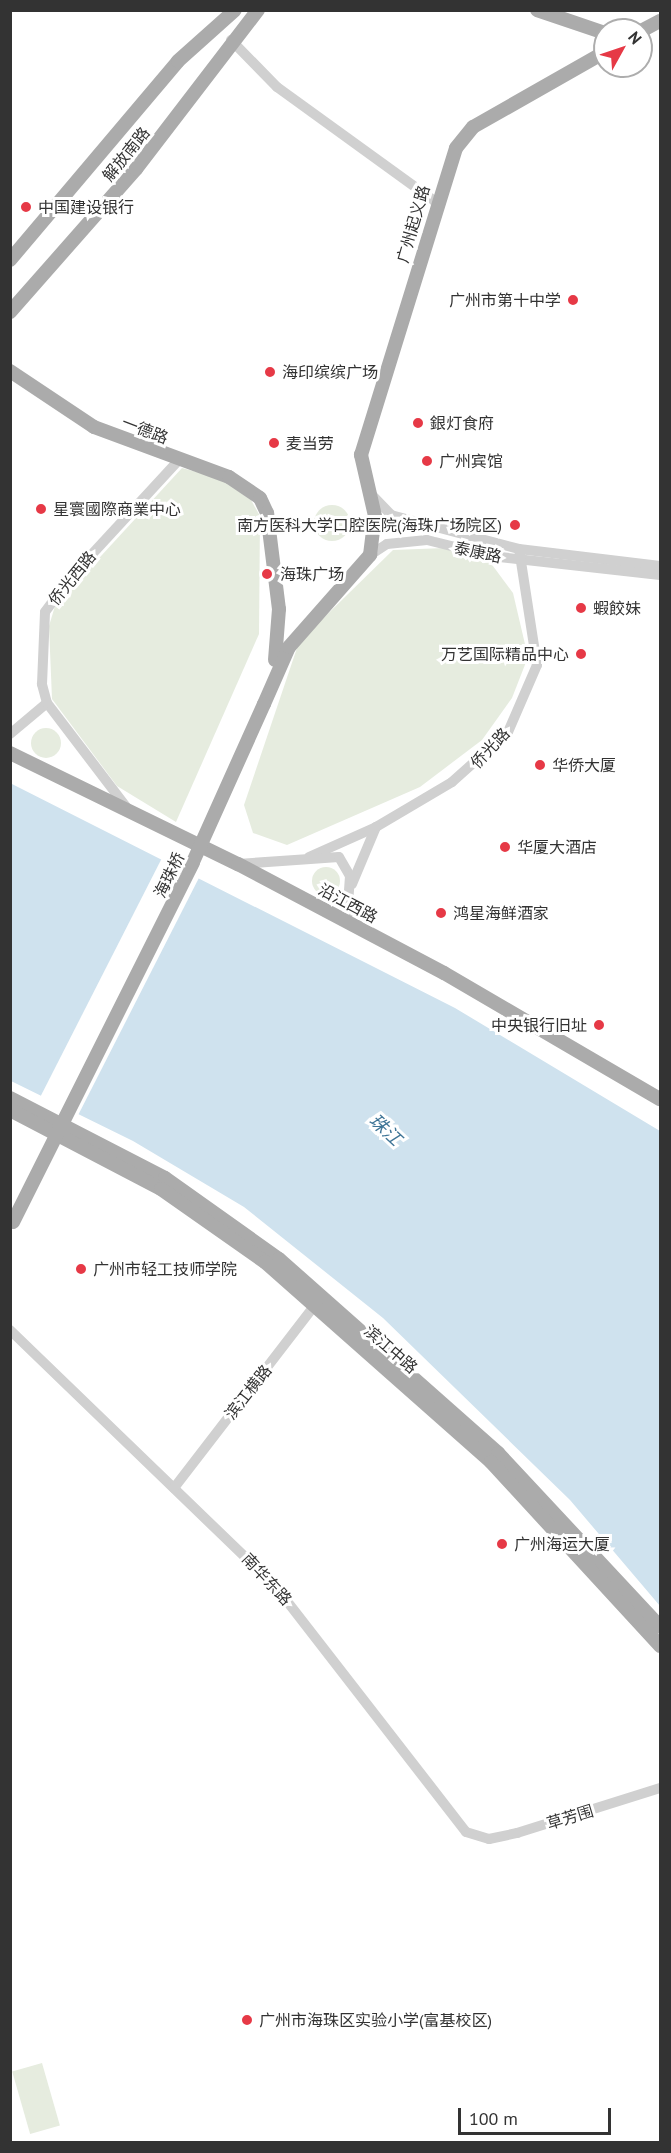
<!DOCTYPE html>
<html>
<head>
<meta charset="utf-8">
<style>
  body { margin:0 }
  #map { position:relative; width:671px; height:2153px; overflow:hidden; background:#fff; font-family:"PT Sans","Noto Sans SC",sans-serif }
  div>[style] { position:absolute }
  .green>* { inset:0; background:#e6ecdf; transform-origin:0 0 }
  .round { border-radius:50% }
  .water>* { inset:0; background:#cfe2ee }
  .pier>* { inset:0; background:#fff; transform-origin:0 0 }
  .minor>* { height:10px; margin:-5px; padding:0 5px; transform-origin:5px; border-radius:5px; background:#d0d0d0 }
  .major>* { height:14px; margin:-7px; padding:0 7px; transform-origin:7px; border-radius:7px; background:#ababab }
  .major-bridge>* { height:14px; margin:-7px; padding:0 7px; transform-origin:7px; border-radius:7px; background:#ababab }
  .dots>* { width:16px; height:16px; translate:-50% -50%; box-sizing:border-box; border:3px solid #fff; border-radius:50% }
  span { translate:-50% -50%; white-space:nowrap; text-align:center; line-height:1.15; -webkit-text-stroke:6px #fff; paint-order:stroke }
  .street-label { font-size:16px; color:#333 }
  .poi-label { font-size:16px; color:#333 }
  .left { translate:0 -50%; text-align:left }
  .right { translate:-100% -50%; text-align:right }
  .water-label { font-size:18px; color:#3f7597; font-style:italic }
  .frame { position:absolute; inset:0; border:12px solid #333; pointer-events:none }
  .north { position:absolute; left:593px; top:18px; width:60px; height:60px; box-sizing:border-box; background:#fff; border:2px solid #adadad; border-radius:50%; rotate:50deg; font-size:16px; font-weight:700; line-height:24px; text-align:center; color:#333 }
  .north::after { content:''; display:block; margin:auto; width:21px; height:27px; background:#e63946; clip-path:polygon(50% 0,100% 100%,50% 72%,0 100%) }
  .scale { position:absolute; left:458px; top:2108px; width:153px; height:27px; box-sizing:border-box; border:3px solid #333; border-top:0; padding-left:8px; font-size:18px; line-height:21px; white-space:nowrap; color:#333; -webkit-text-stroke:4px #fff; paint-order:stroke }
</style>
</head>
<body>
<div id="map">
  <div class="green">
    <i style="clip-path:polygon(182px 468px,219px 478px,251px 500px,260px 516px,259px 634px,176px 822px,117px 786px,52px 699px,49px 626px,55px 606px)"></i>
    <i class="round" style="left:314px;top:505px;width:36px;height:36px"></i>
    <i style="clip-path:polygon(445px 548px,490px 562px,513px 593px,528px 657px,512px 698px,482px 740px,420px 787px,287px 845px,253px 833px,244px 805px,299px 642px,393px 550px)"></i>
    <i class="round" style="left:31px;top:728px;width:30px;height:30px"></i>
    <i class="round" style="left:312px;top:867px;width:28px;height:28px"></i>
    <i style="left:42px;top:2063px;width:65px;height:31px;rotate:74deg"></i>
  </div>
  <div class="water">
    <i style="clip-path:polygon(10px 783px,455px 1008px,660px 1131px,660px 1606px,570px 1500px,383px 1318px,244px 1207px,133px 1141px,11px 1081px)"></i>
  </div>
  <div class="pier">
    <i style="left:164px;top:854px;width:42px;height:274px;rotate:27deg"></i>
  </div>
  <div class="minor">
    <i style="left:231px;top:40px;width:66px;rotate:45.6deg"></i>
    <i style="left:277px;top:87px;width:198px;rotate:35.9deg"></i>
    <i style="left:370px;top:493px;width:30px;rotate:46deg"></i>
    <i style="left:391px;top:515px;width:132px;rotate:14.9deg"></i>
    <i style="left:519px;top:549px;width:142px;rotate:6.9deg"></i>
    <i style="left:370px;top:555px;width:20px;rotate:-33deg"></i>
    <i style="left:387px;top:544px;width:40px;rotate:-5.7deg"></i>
    <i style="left:427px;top:540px;width:66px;rotate:14deg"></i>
    <i style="left:491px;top:556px;width:170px;rotate:6.4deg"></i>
    <i style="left:10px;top:734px;width:48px;rotate:-40deg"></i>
    <i style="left:127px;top:808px;width:132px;rotate:-127.3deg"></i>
    <i style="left:47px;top:703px;width:20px;rotate:-105deg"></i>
    <i style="left:42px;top:684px;width:72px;rotate:-87.6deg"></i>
    <i style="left:45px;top:612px;width:42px;rotate:-53.7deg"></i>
    <i style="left:70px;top:578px;width:161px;rotate:-47.3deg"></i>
    <i style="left:309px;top:857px;width:73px;rotate:-24.1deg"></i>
    <i style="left:376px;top:827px;width:88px;rotate:-30.6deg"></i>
    <i style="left:452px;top:782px;width:75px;rotate:-41.8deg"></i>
    <i style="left:508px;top:732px;width:73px;rotate:-66.6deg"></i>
    <i style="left:537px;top:665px;width:117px;rotate:-98.8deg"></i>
    <i style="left:238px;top:864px;width:101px;rotate:-4deg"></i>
    <i style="left:339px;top:857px;width:22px;rotate:60deg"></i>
    <i style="left:350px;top:876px;width:27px;rotate:94deg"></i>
    <i style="left:348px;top:903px;width:24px;rotate:75deg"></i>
    <i style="left:352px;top:884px;width:62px;rotate:-67.2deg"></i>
    <i style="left:10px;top:1330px;width:370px;rotate:44deg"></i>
    <i style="left:276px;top:1587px;width:310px;rotate:52.2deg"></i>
    <i style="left:466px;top:1832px;width:24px;rotate:17deg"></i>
    <i style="left:489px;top:1839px;width:29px;rotate:-12deg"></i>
    <i style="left:517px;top:1833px;width:150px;rotate:-17.5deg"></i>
    <i style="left:174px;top:1488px;width:236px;rotate:-52.4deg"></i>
  </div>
  <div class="major">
    <i style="left:537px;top:10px;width:72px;rotate:18.7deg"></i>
    <i style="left:641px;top:31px;width:21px;rotate:-28deg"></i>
    <i style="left:10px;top:260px;width:260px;rotate:-49.8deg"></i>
    <i style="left:178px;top:61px;width:76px;rotate:-41.8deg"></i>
    <i style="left:10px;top:312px;width:191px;rotate:-48.6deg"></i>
    <i style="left:136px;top:169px;width:200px;rotate:-52.5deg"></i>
    <i style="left:10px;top:371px;width:101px;rotate:33.7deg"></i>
    <i style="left:94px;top:427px;width:144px;rotate:20.3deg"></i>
    <i style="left:229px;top:477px;width:37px;rotate:34deg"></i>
    <i style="left:260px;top:498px;width:17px;rotate:65deg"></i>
    <i style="left:267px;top:513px;width:97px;rotate:82.9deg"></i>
    <i style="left:279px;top:609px;width:51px;rotate:94.5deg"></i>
    <i style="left:264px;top:704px;width:62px;rotate:-66.3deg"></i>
    <i style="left:289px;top:647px;width:123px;rotate:-48.6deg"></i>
    <i style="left:370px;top:555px;width:39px;rotate:-83deg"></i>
    <i style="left:375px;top:516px;width:63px;rotate:-102.9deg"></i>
    <i style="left:361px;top:455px;width:321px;rotate:-72.8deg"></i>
    <i style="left:456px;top:148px;width:27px;rotate:-51deg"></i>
    <i style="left:473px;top:127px;width:152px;rotate:-29.6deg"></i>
    <i style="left:10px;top:753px;width:254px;rotate:26deg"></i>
    <i style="left:238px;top:864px;width:233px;rotate:27.9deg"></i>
    <i style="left:444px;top:973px;width:250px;rotate:30.3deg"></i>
    <i style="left:10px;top:1098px;width:174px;rotate:27.3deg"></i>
    <i style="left:165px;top:1178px;width:140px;rotate:35.4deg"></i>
    <i style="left:279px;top:1259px;width:293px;rotate:41.5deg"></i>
    <i style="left:498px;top:1453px;width:238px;rotate:47deg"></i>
    <i style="left:10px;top:1110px;width:170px;rotate:27.6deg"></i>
    <i style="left:161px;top:1189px;width:127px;rotate:35.1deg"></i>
    <i style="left:265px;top:1262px;width:302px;rotate:41.5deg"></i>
    <i style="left:491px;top:1462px;width:250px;rotate:47.4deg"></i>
  </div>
  <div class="major-bridge">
    <i style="left:13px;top:1222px;width:402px;rotate:-63.4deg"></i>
    <i style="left:193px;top:862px;width:173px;rotate:-65.8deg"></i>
  </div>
  <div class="dots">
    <i style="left:26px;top:207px;background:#e63946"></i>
    <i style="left:573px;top:300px;background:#e63946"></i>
    <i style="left:270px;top:372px;background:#e63946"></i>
    <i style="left:418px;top:423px;background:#e63946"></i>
    <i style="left:274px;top:443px;background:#e63946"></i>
    <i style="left:427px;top:461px;background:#e63946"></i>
    <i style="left:41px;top:509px;background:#e63946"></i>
    <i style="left:515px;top:525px;background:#e63946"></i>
    <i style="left:267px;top:574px;background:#e63946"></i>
    <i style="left:581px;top:608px;background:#e63946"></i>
    <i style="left:581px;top:654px;background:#e63946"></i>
    <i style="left:540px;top:765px;background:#e63946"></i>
    <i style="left:505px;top:847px;background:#e63946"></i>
    <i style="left:441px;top:913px;background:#e63946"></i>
    <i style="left:599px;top:1025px;background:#e63946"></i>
    <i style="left:81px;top:1269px;background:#e63946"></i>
    <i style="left:502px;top:1544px;background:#e63946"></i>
    <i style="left:247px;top:2020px;background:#e63946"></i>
  </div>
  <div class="street-label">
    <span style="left:126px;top:154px;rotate:-51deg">解放南路</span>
    <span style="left:413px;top:224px;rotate:-74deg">广州起义路</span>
    <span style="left:145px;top:430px;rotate:21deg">一德路</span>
    <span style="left:478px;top:552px;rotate:12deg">泰康路</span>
    <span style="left:72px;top:578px;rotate:-51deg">侨光西路</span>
    <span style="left:490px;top:748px;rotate:-47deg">侨光路</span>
    <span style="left:169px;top:875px;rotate:-64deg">海珠桥</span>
    <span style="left:348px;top:903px;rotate:28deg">沿江西路</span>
    <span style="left:391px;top:1349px;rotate:41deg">滨江中路</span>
    <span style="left:248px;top:1392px;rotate:-52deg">滨江横路</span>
    <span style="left:267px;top:1579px;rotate:47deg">南华东路</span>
    <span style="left:570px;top:1817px;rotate:-17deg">草芳围</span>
  </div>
  <div class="poi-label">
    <span class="left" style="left:38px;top:207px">中国建设银行</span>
    <span class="right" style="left:561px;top:300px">广州市第十中学</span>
    <span class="left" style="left:282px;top:372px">海印缤缤广场</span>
    <span class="left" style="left:430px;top:423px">銀灯食府</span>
    <span class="left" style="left:286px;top:443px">麦当劳</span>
    <span class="left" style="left:439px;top:461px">广州宾馆</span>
    <span class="left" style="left:53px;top:509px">星寰國際商業中心</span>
    <span class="right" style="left:502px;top:525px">南方医科大学口腔医院(海珠广场院区)</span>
    <span class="left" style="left:280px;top:574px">海珠广场</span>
    <span class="left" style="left:593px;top:608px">蝦餃妹</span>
    <span class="right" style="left:569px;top:654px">万艺国际精品中心</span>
    <span class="left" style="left:552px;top:765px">华侨大厦</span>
    <span class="left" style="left:517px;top:847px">华厦大酒店</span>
    <span class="left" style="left:453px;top:913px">鸿星海鲜酒家</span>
    <span class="right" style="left:587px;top:1025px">中央银行旧址</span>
    <span class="left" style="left:93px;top:1269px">广州市轻工技师学院</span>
    <span class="left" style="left:514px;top:1544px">广州海运大厦</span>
    <span class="left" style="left:259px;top:2020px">广州市海珠区实验小学(富基校区)</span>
  </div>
  <div class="water-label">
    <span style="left:385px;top:1130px;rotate:43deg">珠江</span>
  </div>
  <div class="frame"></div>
  <div class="north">N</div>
  <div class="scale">100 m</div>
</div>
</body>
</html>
